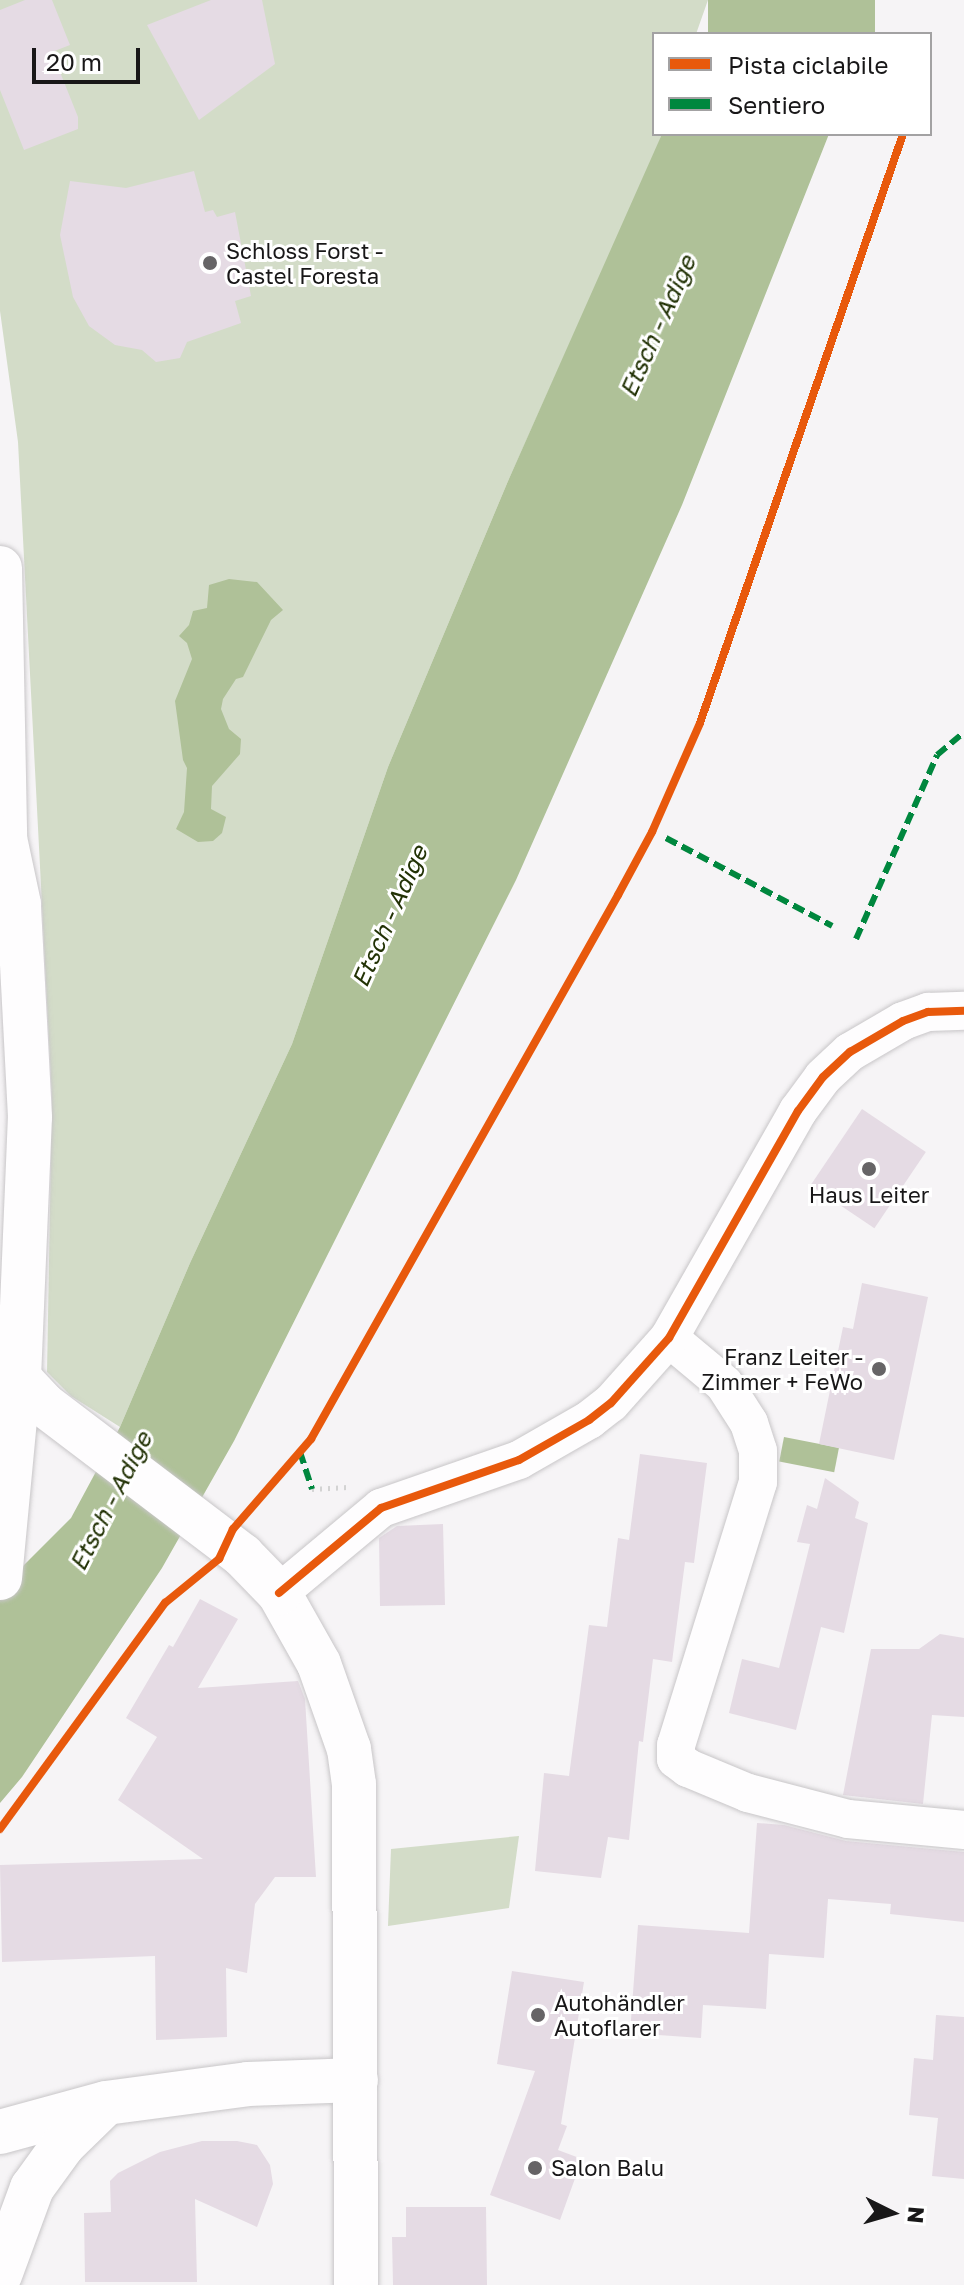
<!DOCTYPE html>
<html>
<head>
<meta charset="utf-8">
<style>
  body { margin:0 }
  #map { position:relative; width:964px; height:2285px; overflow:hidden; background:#f6f4f6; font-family:"Golos Text",sans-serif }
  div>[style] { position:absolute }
  .green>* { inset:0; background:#d3dcc8 }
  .water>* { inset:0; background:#afc198; transform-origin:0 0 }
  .building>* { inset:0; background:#e5dbe4; transform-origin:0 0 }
  .path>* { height:5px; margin-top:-2.5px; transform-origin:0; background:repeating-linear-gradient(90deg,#d3d3d3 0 2px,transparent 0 8px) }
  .roads { filter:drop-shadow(0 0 2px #c8c6c8) drop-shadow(0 0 2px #c8c6c8) }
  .minor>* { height:38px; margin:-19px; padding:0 19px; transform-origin:19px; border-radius:19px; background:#fefdfe }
  .secondary>* { height:44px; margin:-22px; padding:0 22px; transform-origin:22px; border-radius:22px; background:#fefdfe }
  .primary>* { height:44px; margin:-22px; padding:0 22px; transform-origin:22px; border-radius:22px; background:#fefdfe }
  .quiet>* { height:6px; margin-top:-3px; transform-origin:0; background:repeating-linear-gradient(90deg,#00873e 0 12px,transparent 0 18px) }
  .cycleway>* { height:8px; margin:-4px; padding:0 4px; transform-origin:4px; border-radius:4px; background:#e8590c }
  .dots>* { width:22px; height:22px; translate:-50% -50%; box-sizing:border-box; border:4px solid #fff; border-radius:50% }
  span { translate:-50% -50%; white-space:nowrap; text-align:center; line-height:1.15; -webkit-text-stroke:6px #fff; paint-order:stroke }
  .poi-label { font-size:22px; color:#181718 }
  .left { translate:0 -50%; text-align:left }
  .right { translate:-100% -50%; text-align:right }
  .water-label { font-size:24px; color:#223205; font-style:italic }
  .legend { position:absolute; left:652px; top:32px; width:280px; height:104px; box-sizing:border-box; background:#fff; border:2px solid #a3a2a3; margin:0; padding:10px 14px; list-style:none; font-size:24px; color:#181718 }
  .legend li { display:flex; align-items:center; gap:16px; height:40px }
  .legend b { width:40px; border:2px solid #a3a2a3 }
  .north { position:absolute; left:852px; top:2173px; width:80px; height:80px; -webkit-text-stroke:6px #fff; paint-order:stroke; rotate:95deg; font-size:22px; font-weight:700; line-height:32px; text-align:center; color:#181718 }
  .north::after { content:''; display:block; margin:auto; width:28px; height:36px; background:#181718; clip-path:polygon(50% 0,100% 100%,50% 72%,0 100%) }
  .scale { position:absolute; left:32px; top:48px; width:108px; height:36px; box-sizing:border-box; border:4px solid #181718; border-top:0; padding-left:10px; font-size:24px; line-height:28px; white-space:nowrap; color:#181718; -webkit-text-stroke:6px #fff; paint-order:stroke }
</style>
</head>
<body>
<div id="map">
  <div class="green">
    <i style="clip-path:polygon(0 0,708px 0,696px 34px,654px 34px,654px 134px,662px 134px,654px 156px,508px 481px,388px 767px,292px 1044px,190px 1263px,120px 1427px,71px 1396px,47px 1372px,52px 1098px,18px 442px,0 311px)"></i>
    <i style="clip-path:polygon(519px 1836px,509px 1908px,388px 1926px,391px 1849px)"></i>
  </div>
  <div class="water">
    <i style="left:708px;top:0;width:167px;height:36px"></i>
    <i style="clip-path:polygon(662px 134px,829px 134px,682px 505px,516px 880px,234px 1441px,162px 1568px,22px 1777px,0 1803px,0 1589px,71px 1518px,120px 1427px,190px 1263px,292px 1044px,388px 767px,508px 481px)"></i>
    <i style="clip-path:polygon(229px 579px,257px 582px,283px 610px,271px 620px,243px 677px,236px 679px,223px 699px,221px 709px,229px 729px,241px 739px,240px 754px,212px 786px,211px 809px,226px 817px,222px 833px,213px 841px,198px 842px,176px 829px,184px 812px,187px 768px,183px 760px,175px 701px,192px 659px,187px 643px,179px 636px,189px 625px,193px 611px,207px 608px,209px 585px)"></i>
    <i style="left:784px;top:1437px;width:56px;height:25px;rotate:11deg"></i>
  </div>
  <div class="building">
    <i style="clip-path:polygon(25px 0,52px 0,70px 45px,52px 52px,78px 117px,78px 129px,24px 150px,0 90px,0 10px)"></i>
    <i style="clip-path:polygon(211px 0,262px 0,275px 64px,199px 120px,147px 25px)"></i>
    <i style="clip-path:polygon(194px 171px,205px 212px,213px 210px,217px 217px,235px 212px,251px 296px,235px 301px,241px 323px,187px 342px,180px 358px,156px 362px,142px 350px,115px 345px,89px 326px,73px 297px,60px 235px,70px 181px,126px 188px)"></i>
    <i style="left:862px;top:1109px;width:77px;height:92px;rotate:34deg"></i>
    <i style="clip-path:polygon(862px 1283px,928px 1297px,894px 1460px,819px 1444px,843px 1327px,853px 1329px)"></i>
    <i style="clip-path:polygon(640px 1454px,707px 1463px,694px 1563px,685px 1562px,672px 1662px,653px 1659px,643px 1742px,639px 1741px,629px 1840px,608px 1837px,601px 1878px,535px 1871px,544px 1773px,569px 1776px,589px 1625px,607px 1627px,618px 1538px,629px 1540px)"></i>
    <i style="clip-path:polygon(825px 1478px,859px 1502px,855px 1518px,868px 1523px,844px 1633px,821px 1627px,796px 1730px,729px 1713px,742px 1659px,779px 1668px,810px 1544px,797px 1542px,807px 1505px,817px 1509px)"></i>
    <i style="clip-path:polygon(443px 1524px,445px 1605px,380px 1606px,379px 1538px,397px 1526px)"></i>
    <i style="clip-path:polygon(200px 1599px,238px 1619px,198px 1688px,298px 1681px,305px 1699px,316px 1877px,275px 1877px,255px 1904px,247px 1973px,226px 1968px,227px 2037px,156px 2040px,155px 1956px,2px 1962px,0 1865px,203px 1859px,118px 1800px,157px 1737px,126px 1718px,169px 1645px,173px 1647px)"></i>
    <i style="clip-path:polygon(940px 1634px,964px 1638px,964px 1717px,932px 1715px,923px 1804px,843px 1795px,871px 1649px,919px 1649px)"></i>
    <i style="clip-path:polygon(757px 1823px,784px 1825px,846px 1841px,964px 1852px,964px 1922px,890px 1914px,891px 1904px,828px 1899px,824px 1958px,769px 1954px,766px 2009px,703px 2005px,701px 2038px,630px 2033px,638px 1925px,749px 1933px)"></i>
    <i style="clip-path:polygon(512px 1971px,584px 1982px,561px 2124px,567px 2126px,558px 2150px,582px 2159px,560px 2220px,490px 2195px,535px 2071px,497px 2064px)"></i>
    <i style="clip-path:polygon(936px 2015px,964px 2017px,964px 2179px,932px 2176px,938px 2118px,909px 2115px,914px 2058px,933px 2060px)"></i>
    <i style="clip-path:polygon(202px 2141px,237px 2141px,257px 2145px,270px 2165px,273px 2184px,257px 2227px,195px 2199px,197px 2282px,85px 2282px,84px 2213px,111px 2212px,110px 2181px,118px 2173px,160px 2152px)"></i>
    <i style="clip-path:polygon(406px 2207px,486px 2207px,487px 2285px,393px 2285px,392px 2237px,406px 2237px)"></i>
  </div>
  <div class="path">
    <i style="left:312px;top:1489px;width:36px;rotate:-3deg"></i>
  </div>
  <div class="roads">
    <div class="minor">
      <i style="left:669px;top:1338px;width:72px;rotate:39.9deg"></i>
      <i style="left:724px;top:1384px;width:46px;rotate:57.3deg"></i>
      <i style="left:749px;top:1423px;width:29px;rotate:72deg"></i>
      <i style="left:758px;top:1451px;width:31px;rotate:90deg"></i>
      <i style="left:758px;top:1482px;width:275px;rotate:107.3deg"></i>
      <i style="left:676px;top:1745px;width:14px;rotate:90deg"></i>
      <i style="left:676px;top:1759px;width:15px;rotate:37deg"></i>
      <i style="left:688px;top:1768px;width:65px;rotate:22.6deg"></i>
      <i style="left:748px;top:1793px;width:103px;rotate:14.6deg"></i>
      <i style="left:848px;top:1819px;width:117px;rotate:5.4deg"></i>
      <i style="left:279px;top:1593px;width:133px;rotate:-39.8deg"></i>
      <i style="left:381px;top:1508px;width:146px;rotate:-19.2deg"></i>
      <i style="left:519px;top:1460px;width:81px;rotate:-29.7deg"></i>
      <i style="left:589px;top:1420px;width:28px;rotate:-38deg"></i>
      <i style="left:611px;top:1403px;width:87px;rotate:-48.3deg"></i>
      <i style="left:669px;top:1338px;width:261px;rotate:-60.4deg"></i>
      <i style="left:798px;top:1111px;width:42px;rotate:-53.7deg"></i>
      <i style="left:823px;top:1077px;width:37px;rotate:-43deg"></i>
      <i style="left:850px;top:1052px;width:61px;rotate:-30.3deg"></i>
      <i style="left:903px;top:1021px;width:27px;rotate:-20deg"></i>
      <i style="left:928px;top:1012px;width:36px;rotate:-2deg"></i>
    </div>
    <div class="secondary">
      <i style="left:279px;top:1593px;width:81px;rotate:60.6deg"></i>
      <i style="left:319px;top:1664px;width:90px;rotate:70.6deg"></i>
      <i style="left:349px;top:1749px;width:35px;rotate:82deg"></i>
      <i style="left:354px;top:1784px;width:501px;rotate:89.77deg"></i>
    </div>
    <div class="primary">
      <i style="left:0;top:568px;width:270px;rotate:88.9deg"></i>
      <i style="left:5px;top:838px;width:29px;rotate:98deg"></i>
      <i style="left:19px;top:1378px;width:35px;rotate:47deg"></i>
      <i style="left:43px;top:1404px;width:251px;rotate:37.2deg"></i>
      <i style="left:243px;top:1556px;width:52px;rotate:45.8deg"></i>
      <i style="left:0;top:1578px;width:201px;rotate:-84.6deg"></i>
      <i style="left:19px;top:1378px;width:261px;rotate:-87.6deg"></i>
      <i style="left:30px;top:1117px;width:213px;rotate:-93deg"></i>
      <i style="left:19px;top:904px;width:67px;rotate:-102deg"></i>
      <i style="left:0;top:2132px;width:110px;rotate:-15.3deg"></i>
      <i style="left:106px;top:2103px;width:143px;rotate:-7.6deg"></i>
      <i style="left:248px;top:2084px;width:108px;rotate:-2.1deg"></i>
      <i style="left:0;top:2275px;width:93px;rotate:-69.8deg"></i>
      <i style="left:32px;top:2188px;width:53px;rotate:-54.2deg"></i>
      <i style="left:63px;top:2145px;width:57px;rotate:-44.3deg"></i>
    </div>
  </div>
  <div class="quiet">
    <i style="left:666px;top:838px;width:188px;rotate:27.9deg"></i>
    <i style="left:856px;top:939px;width:201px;rotate:-66.2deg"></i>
    <i style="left:937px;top:755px;width:35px;rotate:-40deg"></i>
    <i style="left:300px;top:1452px;width:39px;rotate:72deg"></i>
  </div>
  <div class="cycleway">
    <i style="left:279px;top:1593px;width:133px;rotate:-39.8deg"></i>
    <i style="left:381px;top:1508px;width:146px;rotate:-19.2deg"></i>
    <i style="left:519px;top:1460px;width:81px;rotate:-29.7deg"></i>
    <i style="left:589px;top:1420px;width:28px;rotate:-38deg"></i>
    <i style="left:611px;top:1403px;width:87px;rotate:-48.3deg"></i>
    <i style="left:669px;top:1338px;width:261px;rotate:-60.4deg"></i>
    <i style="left:798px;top:1111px;width:42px;rotate:-53.7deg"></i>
    <i style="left:823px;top:1077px;width:37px;rotate:-43deg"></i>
    <i style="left:850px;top:1052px;width:61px;rotate:-30.3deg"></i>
    <i style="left:903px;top:1021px;width:27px;rotate:-20deg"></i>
    <i style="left:928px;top:1012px;width:36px;rotate:-2deg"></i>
    <i style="left:0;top:1829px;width:280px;rotate:-53.9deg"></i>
    <i style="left:165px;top:1603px;width:70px;rotate:-39.2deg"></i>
    <i style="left:219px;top:1559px;width:33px;rotate:-65deg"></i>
    <i style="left:233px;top:1529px;width:119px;rotate:-49.1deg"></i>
    <i style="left:311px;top:1439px;width:625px;rotate:-60.56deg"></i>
    <i style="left:618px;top:895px;width:72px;rotate:-61.6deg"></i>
    <i style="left:652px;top:832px;width:119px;rotate:-66.2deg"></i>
    <i style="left:700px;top:723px;width:623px;rotate:-70.98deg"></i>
  </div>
  <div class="dots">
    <i style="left:210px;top:263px;background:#666466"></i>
    <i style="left:869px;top:1169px;background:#666466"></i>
    <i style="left:879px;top:1369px;background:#666466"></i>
    <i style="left:538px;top:2015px;background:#666466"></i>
    <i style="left:535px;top:2168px;background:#666466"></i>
  </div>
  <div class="poi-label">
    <span class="left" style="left:226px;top:263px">Schloss Forst -<br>Castel Foresta</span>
    <span style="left:869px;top:1195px">Haus Leiter</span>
    <span class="right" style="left:863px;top:1369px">Franz Leiter -<br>Zimmer + FeWo</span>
    <span class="left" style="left:554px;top:2015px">Autohändler<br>Autoflarer</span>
    <span class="left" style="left:551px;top:2168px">Salon Balu</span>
  </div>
  <div class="water-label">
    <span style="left:657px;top:326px;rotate:-66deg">Etsch - Adige</span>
    <span style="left:389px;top:916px;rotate:-66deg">Etsch - Adige</span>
    <span style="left:110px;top:1501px;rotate:-63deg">Etsch - Adige</span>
  </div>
  <ul class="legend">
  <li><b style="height:10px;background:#e8590c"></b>Pista ciclabile</li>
  <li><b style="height:10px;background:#00873e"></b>Sentiero</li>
  </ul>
  <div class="north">N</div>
  <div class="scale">20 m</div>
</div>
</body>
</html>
